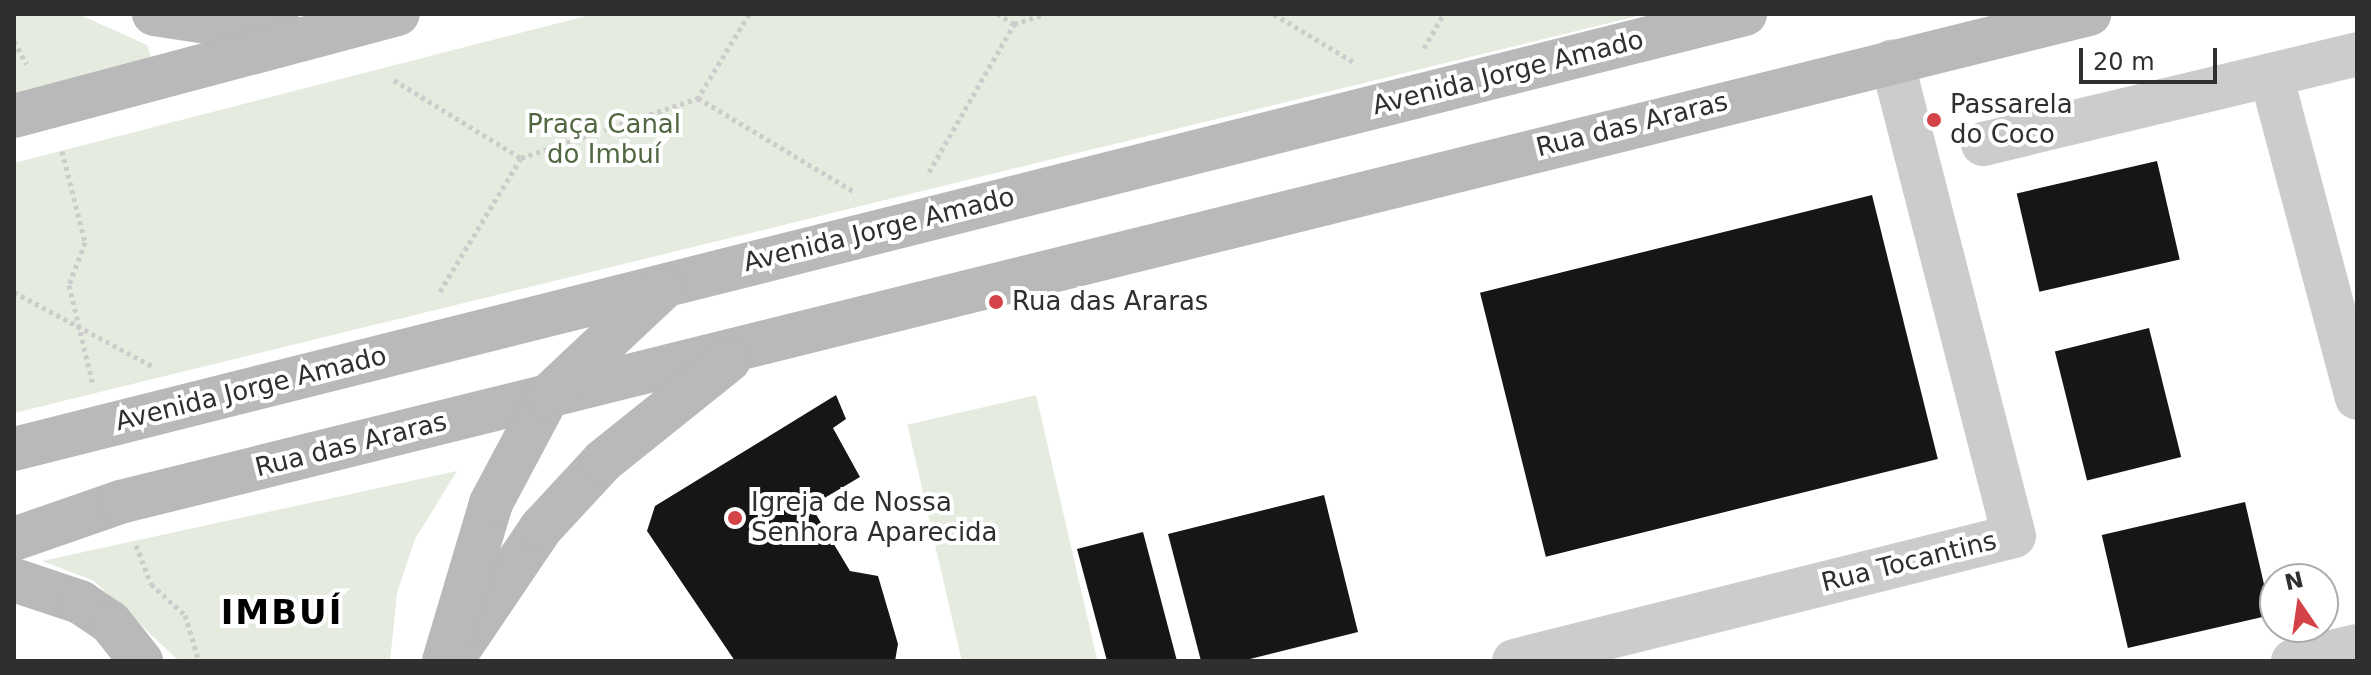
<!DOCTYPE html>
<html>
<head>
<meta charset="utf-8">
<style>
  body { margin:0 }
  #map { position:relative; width:2371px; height:675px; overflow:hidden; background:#fff; font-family:"DejaVu Sans",sans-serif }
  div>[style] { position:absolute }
  .green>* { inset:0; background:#e5ebde; transform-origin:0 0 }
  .building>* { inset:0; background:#161616; transform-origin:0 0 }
  .path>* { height:5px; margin-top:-2.5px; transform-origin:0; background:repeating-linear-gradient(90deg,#ccc 0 4px,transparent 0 8px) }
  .street>* { height:44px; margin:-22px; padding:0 22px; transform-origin:22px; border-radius:22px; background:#ccc }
  .secondary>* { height:44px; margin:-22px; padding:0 22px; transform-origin:22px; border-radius:22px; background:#b9b9b9 }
  .dots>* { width:22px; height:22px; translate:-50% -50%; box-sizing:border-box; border:4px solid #fff; border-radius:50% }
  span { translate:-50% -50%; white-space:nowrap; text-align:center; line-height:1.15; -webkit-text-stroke:8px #fff; paint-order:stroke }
  .street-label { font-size:26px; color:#2f2f2f }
  .poi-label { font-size:26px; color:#2f2f2f }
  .left { translate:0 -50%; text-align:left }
  .park-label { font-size:26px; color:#516741 }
  .district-label { font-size:34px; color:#000; font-weight:700; letter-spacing:2px }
  .frame { position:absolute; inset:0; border:16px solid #2f2f2f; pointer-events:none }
  .north { position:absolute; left:2259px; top:563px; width:80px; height:80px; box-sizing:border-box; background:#fff; border:2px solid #acacac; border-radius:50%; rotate:347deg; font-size:22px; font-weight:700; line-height:32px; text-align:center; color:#2f2f2f }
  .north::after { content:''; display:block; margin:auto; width:28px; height:36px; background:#d44347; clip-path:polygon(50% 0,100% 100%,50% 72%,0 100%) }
  .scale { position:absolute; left:2079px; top:48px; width:138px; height:36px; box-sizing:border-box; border:4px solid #2f2f2f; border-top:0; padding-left:10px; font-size:24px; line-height:28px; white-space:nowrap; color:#2f2f2f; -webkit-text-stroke:6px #fff; paint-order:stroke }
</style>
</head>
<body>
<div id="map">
  <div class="green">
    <i style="clip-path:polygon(14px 14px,78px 14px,147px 45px,151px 58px,14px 100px)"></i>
    <i style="clip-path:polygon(594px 14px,1646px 14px,14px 413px,14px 163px)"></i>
    <i style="left:1036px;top:395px;width:273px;height:132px;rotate:77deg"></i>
    <i style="clip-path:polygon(457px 471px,415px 539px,397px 593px,390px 661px,179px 661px,94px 581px,42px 561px)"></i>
  </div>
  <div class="building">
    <i style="left:2157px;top:161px;width:101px;height:144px;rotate:77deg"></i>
    <i style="left:1872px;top:195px;width:272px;height:404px;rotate:76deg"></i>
    <i style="left:2149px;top:328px;width:133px;height:97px;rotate:76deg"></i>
    <i style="clip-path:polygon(836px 395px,846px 419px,833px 428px,860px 477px,811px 506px,850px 571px,878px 576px,898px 644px,895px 661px,735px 661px,647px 531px,655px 506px)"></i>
    <i style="clip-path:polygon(1324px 495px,1358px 632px,1242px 661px,1201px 661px,1168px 534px)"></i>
    <i style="left:2245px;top:502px;width:116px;height:147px;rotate:77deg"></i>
    <i style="clip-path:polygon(1143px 532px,1177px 661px,1107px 661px,1077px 549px)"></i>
  </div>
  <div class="path">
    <i style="left:749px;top:14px;width:98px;rotate:121.3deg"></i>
    <i style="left:698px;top:98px;width:181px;rotate:31deg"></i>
    <i style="left:1274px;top:14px;width:95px;rotate:31.2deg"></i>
    <i style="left:1014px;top:24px;width:32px;rotate:-18deg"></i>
    <i style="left:14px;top:41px;width:26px;rotate:61deg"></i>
    <i style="left:1424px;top:48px;width:39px;rotate:-60deg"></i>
    <i style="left:394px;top:80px;width:149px;rotate:31.6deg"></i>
    <i style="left:521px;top:158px;width:158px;rotate:121.3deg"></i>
    <i style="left:62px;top:151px;width:94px;rotate:75.8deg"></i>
    <i style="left:85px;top:242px;width:46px;rotate:110.4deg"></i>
    <i style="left:69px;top:285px;width:103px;rotate:76.5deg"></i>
    <i style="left:521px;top:158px;width:187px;rotate:-18.7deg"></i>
    <i style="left:929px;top:172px;width:171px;rotate:-60.1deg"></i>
    <i style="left:1014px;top:24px;width:19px;rotate:-148deg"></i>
    <i style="left:14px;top:292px;width:159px;rotate:28.2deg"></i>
    <i style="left:136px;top:545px;width:42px;rotate:69deg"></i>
    <i style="left:151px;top:584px;width:46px;rotate:42.4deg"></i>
    <i style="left:185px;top:615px;width:48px;rotate:73.1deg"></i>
  </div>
  <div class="street">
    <i style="left:2271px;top:75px;width:334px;rotate:75.1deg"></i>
    <i style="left:1983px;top:144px;width:385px;rotate:-13.5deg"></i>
    <i style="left:1514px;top:661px;width:515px;rotate:-14.04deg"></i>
    <i style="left:2014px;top:536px;width:490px;rotate:-104.4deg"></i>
    <i style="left:2293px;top:661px;width:66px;rotate:-13.2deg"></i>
  </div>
  <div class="secondary">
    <i style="left:154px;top:14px;width:133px;rotate:8.7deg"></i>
    <i style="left:14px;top:116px;width:397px;rotate:-14.9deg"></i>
    <i style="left:14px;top:449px;width:1785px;rotate:-14.11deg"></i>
    <i style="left:14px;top:539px;width:112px;rotate:-19.2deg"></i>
    <i style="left:120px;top:502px;width:2029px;rotate:-13.92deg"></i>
    <i style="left:14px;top:580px;width:70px;rotate:18.4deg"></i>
    <i style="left:80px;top:602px;width:36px;rotate:34deg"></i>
    <i style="left:110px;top:622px;width:50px;rotate:51.5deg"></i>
    <i style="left:462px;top:645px;width:141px;rotate:-56deg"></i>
    <i style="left:541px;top:528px;width:91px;rotate:-47.2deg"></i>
    <i style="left:603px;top:461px;width:161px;rotate:-38.7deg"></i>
    <i style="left:444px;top:661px;width:165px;rotate:-73.4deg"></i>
    <i style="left:491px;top:503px;width:121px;rotate:-62deg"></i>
    <i style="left:548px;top:396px;width:155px;rotate:-43.2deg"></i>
  </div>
  <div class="dots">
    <i style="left:1934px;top:120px;background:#d44347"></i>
    <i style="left:996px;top:302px;background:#d44347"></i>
    <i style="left:735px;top:518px;background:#d44347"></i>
  </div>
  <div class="street-label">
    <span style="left:1508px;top:73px;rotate:-14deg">Avenida Jorge Amado</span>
    <span style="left:1632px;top:125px;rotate:-14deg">Rua das Araras</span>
    <span style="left:879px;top:230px;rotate:-14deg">Avenida Jorge Amado</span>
    <span style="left:251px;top:389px;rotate:-14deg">Avenida Jorge Amado</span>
    <span style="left:351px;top:445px;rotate:-14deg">Rua das Araras</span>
    <span style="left:1909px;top:562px;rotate:-14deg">Rua Tocantins</span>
  </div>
  <div class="poi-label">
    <span class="left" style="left:1950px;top:120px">Passarela<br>do Coco</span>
    <span class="left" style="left:1012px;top:302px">Rua das Araras</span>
    <span class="left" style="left:751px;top:518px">Igreja de Nossa<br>Senhora Aparecida</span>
  </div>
  <div class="park-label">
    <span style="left:604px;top:140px">Praça Canal<br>do Imbuí</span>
  </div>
  <div class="district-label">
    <span style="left:282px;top:613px">IMBUÍ</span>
  </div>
  <div class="frame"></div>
  <div class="north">N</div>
  <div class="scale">20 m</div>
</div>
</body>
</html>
